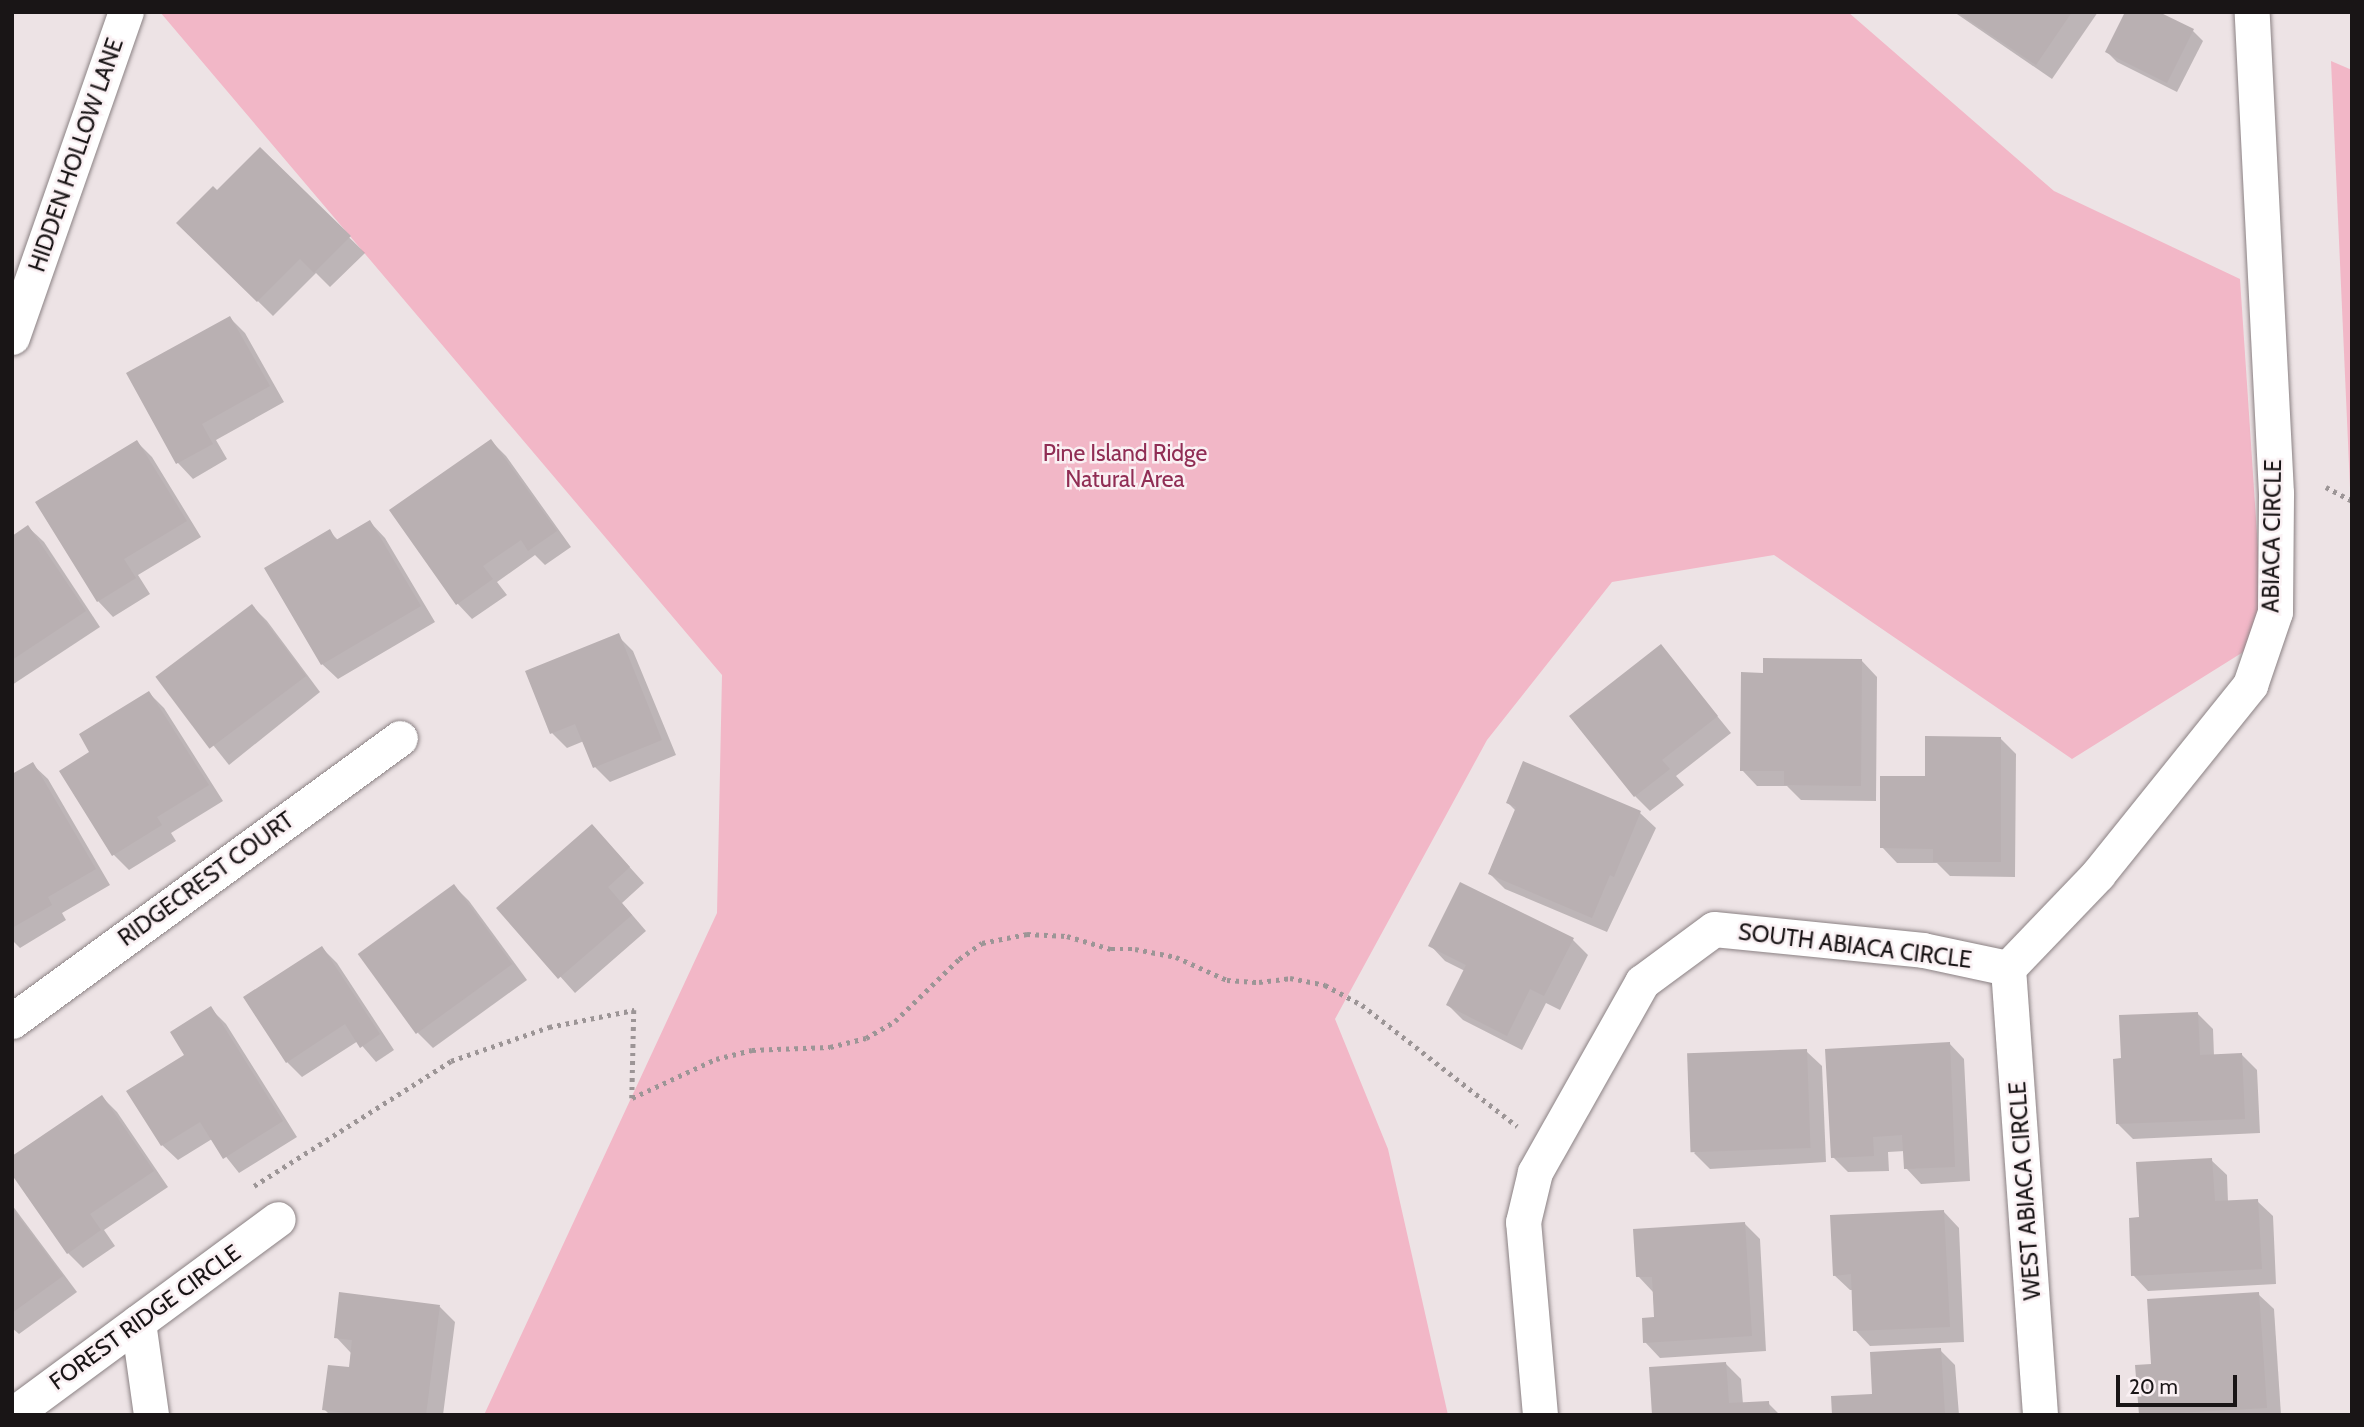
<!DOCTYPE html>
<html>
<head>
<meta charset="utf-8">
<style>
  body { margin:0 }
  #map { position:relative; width:2364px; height:1427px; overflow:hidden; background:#ede3e5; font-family:Cabin,sans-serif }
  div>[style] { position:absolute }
  .green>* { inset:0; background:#f2b7c7 }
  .shadow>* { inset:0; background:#0003 }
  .building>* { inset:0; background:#b9b0b2; transform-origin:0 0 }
  .path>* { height:4.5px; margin-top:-2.25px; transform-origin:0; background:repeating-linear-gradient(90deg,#9c9596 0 3.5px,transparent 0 8.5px) }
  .roads { filter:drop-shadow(0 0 2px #8b8284) drop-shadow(0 0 2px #8b8284) }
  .minor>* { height:35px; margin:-17.5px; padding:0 17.5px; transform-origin:17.5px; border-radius:17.5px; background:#fff }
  span { translate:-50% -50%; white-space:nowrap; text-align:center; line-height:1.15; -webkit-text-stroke:5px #faf0f3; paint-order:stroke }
  .street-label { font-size:23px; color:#191516 }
  .park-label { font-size:23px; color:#902d54 }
  .frame { position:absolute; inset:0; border:14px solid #191516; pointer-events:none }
  .scale { position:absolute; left:2116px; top:1375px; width:121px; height:32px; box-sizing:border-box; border:4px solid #191516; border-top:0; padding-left:9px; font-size:21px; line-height:24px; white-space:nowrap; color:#191516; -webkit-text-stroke:5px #faf0f3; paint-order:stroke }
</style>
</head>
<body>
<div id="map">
  <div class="green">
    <i style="clip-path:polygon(160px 12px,1848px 12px,2054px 191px,2240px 279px,2264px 639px,2072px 759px,1774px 555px,1612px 582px,1487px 740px,1335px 1019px,1388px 1149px,1448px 1415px,484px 1415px,717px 913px,722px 675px)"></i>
    <i style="clip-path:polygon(2331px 61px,2352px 70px,2352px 532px)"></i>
  </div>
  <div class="shadow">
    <i style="clip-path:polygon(1954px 12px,2098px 12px,2052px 79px)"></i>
    <i style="clip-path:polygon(2193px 31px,2203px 41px,2177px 92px,2117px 62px,2107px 52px)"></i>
    <i style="clip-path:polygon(260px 150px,365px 253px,330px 287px,316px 273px,273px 316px,179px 223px,217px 193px)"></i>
    <i style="clip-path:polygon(230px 318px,245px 333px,284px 402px,216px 440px,227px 459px,193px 479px,178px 463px,128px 374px)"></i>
    <i style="clip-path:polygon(491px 441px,506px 456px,571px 547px,545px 565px,535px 555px,497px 582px,507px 595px,472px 619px,457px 603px)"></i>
    <i style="clip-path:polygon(137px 442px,152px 457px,201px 537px,138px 575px,150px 594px,113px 617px,98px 601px,37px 502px)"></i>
    <i style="clip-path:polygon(370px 522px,385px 538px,435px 622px,338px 679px,322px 664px,329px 531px,339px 541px)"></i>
    <i style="clip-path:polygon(28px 527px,44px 542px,100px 627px,12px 685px,12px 538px)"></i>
    <i style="clip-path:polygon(252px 606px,267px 621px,320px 692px,229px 765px,158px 676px)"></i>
    <i style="clip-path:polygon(618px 636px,633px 651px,676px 755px,610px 782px,595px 767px,584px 741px,567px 748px,552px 733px)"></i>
    <i style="clip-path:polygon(1661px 647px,1731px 733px,1676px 776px,1684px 785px,1650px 811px,1635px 796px)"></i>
    <i style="clip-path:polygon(1862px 661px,1877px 677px,1876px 801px,1801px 800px,1787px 786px,1757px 786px,1742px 770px,1765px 675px)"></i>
    <i style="clip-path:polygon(149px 693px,164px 708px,223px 801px,171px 833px,176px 841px,129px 870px,114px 855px,92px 753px)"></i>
    <i style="clip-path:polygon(2000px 738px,2016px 754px,2015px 877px,1950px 876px,1937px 863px,1897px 863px,1882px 847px,1927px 778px)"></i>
    <i style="clip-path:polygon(32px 764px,48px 779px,110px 885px,62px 913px,66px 920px,20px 948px,12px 940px,12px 776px)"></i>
    <i style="clip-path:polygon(1524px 764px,1640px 813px,1656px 828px,1607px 932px,1505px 889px,1490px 874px,1516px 811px,1508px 803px)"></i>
    <i style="clip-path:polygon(607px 842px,644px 883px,622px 903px,646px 931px,575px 993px,499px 908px)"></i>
    <i style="clip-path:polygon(454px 886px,469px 901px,527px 980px,433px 1048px,418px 1033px)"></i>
    <i style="clip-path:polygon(1573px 940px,1588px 955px,1560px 1010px,1546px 1003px,1522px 1050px,1463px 1020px,1448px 1005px,1465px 971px,1445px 961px,1430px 945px)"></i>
    <i style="clip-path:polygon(322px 948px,337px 963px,394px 1050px,376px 1062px,358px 1041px,302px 1077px,287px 1062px)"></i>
    <i style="clip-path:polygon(211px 1009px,226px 1024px,297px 1137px,239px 1173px,212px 1139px,178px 1160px,162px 1145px,187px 1055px)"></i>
    <i style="clip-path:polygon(2197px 1013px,2213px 1029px,2214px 1056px,2241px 1054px,2257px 1070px,2260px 1133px,2133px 1139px,2118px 1124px,2123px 1060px)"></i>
    <i style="clip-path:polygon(1949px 1043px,1964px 1059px,1970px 1181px,1921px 1184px,1906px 1168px,1905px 1151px,1888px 1152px,1889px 1171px,1848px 1172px,1833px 1157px)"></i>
    <i style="clip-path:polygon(1806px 1051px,1822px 1066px,1826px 1162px,1710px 1169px,1694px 1153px)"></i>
    <i style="clip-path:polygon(102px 1097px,117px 1112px,168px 1187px,104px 1230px,115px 1246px,83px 1268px,68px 1253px)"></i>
    <i style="clip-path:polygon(2211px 1160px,2227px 1175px,2228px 1202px,2257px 1201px,2273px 1216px,2276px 1284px,2148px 1291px,2133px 1275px,2141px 1219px)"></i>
    <i style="clip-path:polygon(12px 1205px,77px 1292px,19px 1334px,12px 1328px)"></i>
    <i style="clip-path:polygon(1944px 1212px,1959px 1228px,1964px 1342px,1870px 1346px,1855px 1330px,1854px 1290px,1850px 1290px,1834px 1275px)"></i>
    <i style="clip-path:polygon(1745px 1224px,1760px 1239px,1766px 1351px,1660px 1358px,1645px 1342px,1655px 1319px,1653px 1292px,1638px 1276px)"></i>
    <i style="clip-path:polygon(2258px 1294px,2274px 1309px,2281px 1415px,2140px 1415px,2153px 1365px)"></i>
    <i style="clip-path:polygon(440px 1307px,455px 1322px,443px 1415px,330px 1415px,324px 1409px,350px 1369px,351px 1353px,336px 1337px)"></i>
    <i style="clip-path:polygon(1940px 1350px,1955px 1365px,1959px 1415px,1834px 1415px,1874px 1396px)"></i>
    <i style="clip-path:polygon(1726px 1364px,1741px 1379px,1743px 1404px,1768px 1403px,1780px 1415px,1654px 1415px)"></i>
  </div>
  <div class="building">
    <i style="clip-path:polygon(1957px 12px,2072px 12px,2036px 65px)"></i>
    <i style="clip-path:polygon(2125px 12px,2159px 12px,2194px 29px,2167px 83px,2105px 52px)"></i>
    <i style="clip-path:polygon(260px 147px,351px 236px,314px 273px,300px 259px,257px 302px,176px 223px,213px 186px,217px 190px)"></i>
    <i style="clip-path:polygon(230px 316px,270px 386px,202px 424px,213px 444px,176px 464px,126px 373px)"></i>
    <i style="clip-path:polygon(491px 439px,557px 531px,528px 551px,521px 540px,483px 566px,493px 579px,456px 605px,389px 510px)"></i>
    <i style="clip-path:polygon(137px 440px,187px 521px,124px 559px,136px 578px,97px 602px,35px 502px)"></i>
    <i style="clip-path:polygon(370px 520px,421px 606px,321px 665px,264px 568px,330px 529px,336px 540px)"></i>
    <i style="clip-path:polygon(28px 525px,86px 611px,12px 660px,12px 536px)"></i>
    <i style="left:252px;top:604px;width:90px;height:121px;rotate:53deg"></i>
    <i style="clip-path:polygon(619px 633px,662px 740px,593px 768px,575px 724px,550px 734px,525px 671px)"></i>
    <i style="clip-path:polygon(1661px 644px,1718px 716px,1662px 760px,1670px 769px,1634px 797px,1569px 716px)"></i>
    <i style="clip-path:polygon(1763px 658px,1862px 659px,1861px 786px,1784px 785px,1784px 771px,1740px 771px,1741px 672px,1763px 673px)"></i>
    <i style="clip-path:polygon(149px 691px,209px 785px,157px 817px,162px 825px,112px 856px,59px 771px,89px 752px,79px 734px)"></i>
    <i style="clip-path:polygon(1925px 736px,2001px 737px,2001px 862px,1933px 862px,1933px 849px,1880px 848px,1880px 776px,1925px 776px)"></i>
    <i style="clip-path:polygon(1523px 761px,1641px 811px,1614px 877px,1610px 875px,1592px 918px,1488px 874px,1516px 807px,1506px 803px)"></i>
    <i style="clip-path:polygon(33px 762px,96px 869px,48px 897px,52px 905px,12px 928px,12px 774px)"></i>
    <i style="clip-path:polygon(592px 824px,630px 867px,608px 887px,632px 915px,558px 979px,496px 908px)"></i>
    <i style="clip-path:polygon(1460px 882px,1574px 938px,1544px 996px,1530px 989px,1507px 1036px,1446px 1005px,1466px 965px,1428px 946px)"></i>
    <i style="left:454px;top:884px;width:99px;height:119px;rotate:54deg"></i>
    <i style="clip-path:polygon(322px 946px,380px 1034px,360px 1048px,345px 1024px,286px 1063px,243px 997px)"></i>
    <i style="clip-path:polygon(211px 1006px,283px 1121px,223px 1159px,200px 1122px,161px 1146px,126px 1091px,184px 1055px,170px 1032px)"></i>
    <i style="clip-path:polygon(2198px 1012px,2200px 1055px,2242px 1053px,2245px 1119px,2116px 1124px,2113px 1059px,2121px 1058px,2119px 1015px)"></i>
    <i style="clip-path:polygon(1950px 1042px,1955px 1167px,1904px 1169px,1902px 1135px,1873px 1137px,1874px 1156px,1831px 1158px,1825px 1049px)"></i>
    <i style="left:1807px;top:1049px;width:99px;height:120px;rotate:88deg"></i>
    <i style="clip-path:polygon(102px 1095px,154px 1171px,90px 1214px,101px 1230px,67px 1254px,12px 1175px,12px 1156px)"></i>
    <i style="clip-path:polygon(2212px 1158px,2215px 1201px,2258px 1199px,2262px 1269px,2131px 1276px,2129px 1218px,2139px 1217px,2136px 1162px)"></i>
    <i style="clip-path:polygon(12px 1208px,63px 1276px,12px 1313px)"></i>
    <i style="clip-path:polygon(1944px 1210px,1950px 1327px,1853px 1331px,1851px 1274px,1833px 1276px,1830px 1215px)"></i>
    <i style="clip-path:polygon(1745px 1222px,1752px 1336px,1643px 1343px,1642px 1318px,1654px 1317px,1652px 1277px,1636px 1277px,1633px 1229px)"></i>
    <i style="clip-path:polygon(339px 1292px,440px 1305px,426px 1415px,362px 1415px,322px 1410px,328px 1365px,349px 1367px,352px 1340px,334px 1338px)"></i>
    <i style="clip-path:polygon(2259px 1292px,2267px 1408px,2139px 1415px,2135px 1365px,2151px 1364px,2147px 1299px)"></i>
    <i style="clip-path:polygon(1941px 1348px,1945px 1415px,1832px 1415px,1831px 1396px,1872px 1394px,1870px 1352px)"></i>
    <i style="clip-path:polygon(1726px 1362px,1729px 1403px,1769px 1401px,1770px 1415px,1652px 1415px,1649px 1367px)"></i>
  </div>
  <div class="path">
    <i style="left:2326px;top:487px;width:30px;rotate:28deg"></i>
    <i style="left:254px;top:1186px;width:233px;rotate:-32.4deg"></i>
    <i style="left:451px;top:1061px;width:104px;rotate:-19.1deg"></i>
    <i style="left:549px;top:1027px;width:87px;rotate:-11.3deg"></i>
    <i style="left:634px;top:1010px;width:88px;rotate:91.3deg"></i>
    <i style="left:632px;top:1098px;width:93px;rotate:-24.9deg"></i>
    <i style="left:716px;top:1059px;width:37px;rotate:-14deg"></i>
    <i style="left:752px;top:1050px;width:78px;rotate:-2.2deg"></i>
    <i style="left:830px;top:1047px;width:37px;rotate:-14deg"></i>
    <i style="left:866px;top:1038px;width:34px;rotate:-30deg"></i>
    <i style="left:895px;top:1021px;width:89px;rotate:-44.1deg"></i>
    <i style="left:959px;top:959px;width:28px;rotate:-35deg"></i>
    <i style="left:982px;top:943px;width:46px;rotate:-11.3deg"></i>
    <i style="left:1027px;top:934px;width:40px;rotate:2.9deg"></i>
    <i style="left:1067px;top:936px;width:46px;rotate:16.5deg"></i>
    <i style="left:1111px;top:949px;width:24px"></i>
    <i style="left:1135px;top:949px;width:42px;rotate:11deg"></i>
    <i style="left:1176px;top:957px;width:56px;rotate:24.3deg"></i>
    <i style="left:1227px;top:980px;width:32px;rotate:4deg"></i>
    <i style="left:1259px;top:982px;width:31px;rotate:-7deg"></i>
    <i style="left:1290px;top:978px;width:36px;rotate:11deg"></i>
    <i style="left:1325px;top:985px;width:42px;rotate:28.4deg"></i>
    <i style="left:1362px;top:1005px;width:197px;rotate:38deg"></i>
  </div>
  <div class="roads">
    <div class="minor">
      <i style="left:12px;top:337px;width:344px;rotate:-70.7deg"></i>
      <i style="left:2008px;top:968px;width:130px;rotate:-46.2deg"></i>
      <i style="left:2098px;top:874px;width:243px;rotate:-51.2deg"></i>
      <i style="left:2250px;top:685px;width:77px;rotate:-71.1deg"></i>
      <i style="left:2275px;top:612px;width:119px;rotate:-89.5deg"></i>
      <i style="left:2276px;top:493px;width:482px;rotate:-92.9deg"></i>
      <i style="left:2008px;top:968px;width:448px;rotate:85.9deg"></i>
      <i style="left:12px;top:1021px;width:480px;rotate:-36.1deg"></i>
      <i style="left:138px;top:1322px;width:94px;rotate:82deg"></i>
      <i style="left:12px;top:1415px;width:330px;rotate:-36.4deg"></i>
      <i style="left:1540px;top:1415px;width:194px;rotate:-95deg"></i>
      <i style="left:1523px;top:1222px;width:51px;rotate:-76.5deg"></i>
      <i style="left:1535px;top:1172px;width:218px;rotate:-60.6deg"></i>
      <i style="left:1642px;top:982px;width:89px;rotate:-36.4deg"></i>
      <i style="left:1714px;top:929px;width:210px;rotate:5.7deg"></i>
      <i style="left:1923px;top:950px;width:87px;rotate:12deg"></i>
    </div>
  </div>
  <div class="street-label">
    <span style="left:76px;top:155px;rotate:-71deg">HIDDEN HOLLOW LANE</span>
    <span style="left:2272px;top:536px;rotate:-89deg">ABIACA CIRCLE</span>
    <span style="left:206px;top:879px;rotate:-36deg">RIDGECREST COURT</span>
    <span style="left:1855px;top:946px;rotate:7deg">SOUTH ABIACA CIRCLE</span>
    <span style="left:2025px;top:1191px;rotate:-94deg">WEST ABIACA CIRCLE</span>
    <span style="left:145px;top:1317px;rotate:-36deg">FOREST RIDGE CIRCLE</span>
  </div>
  <div class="park-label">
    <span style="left:1125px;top:466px">Pine Island Ridge<br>Natural Area</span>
  </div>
  <div class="frame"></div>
  <div class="scale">20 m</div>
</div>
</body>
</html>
